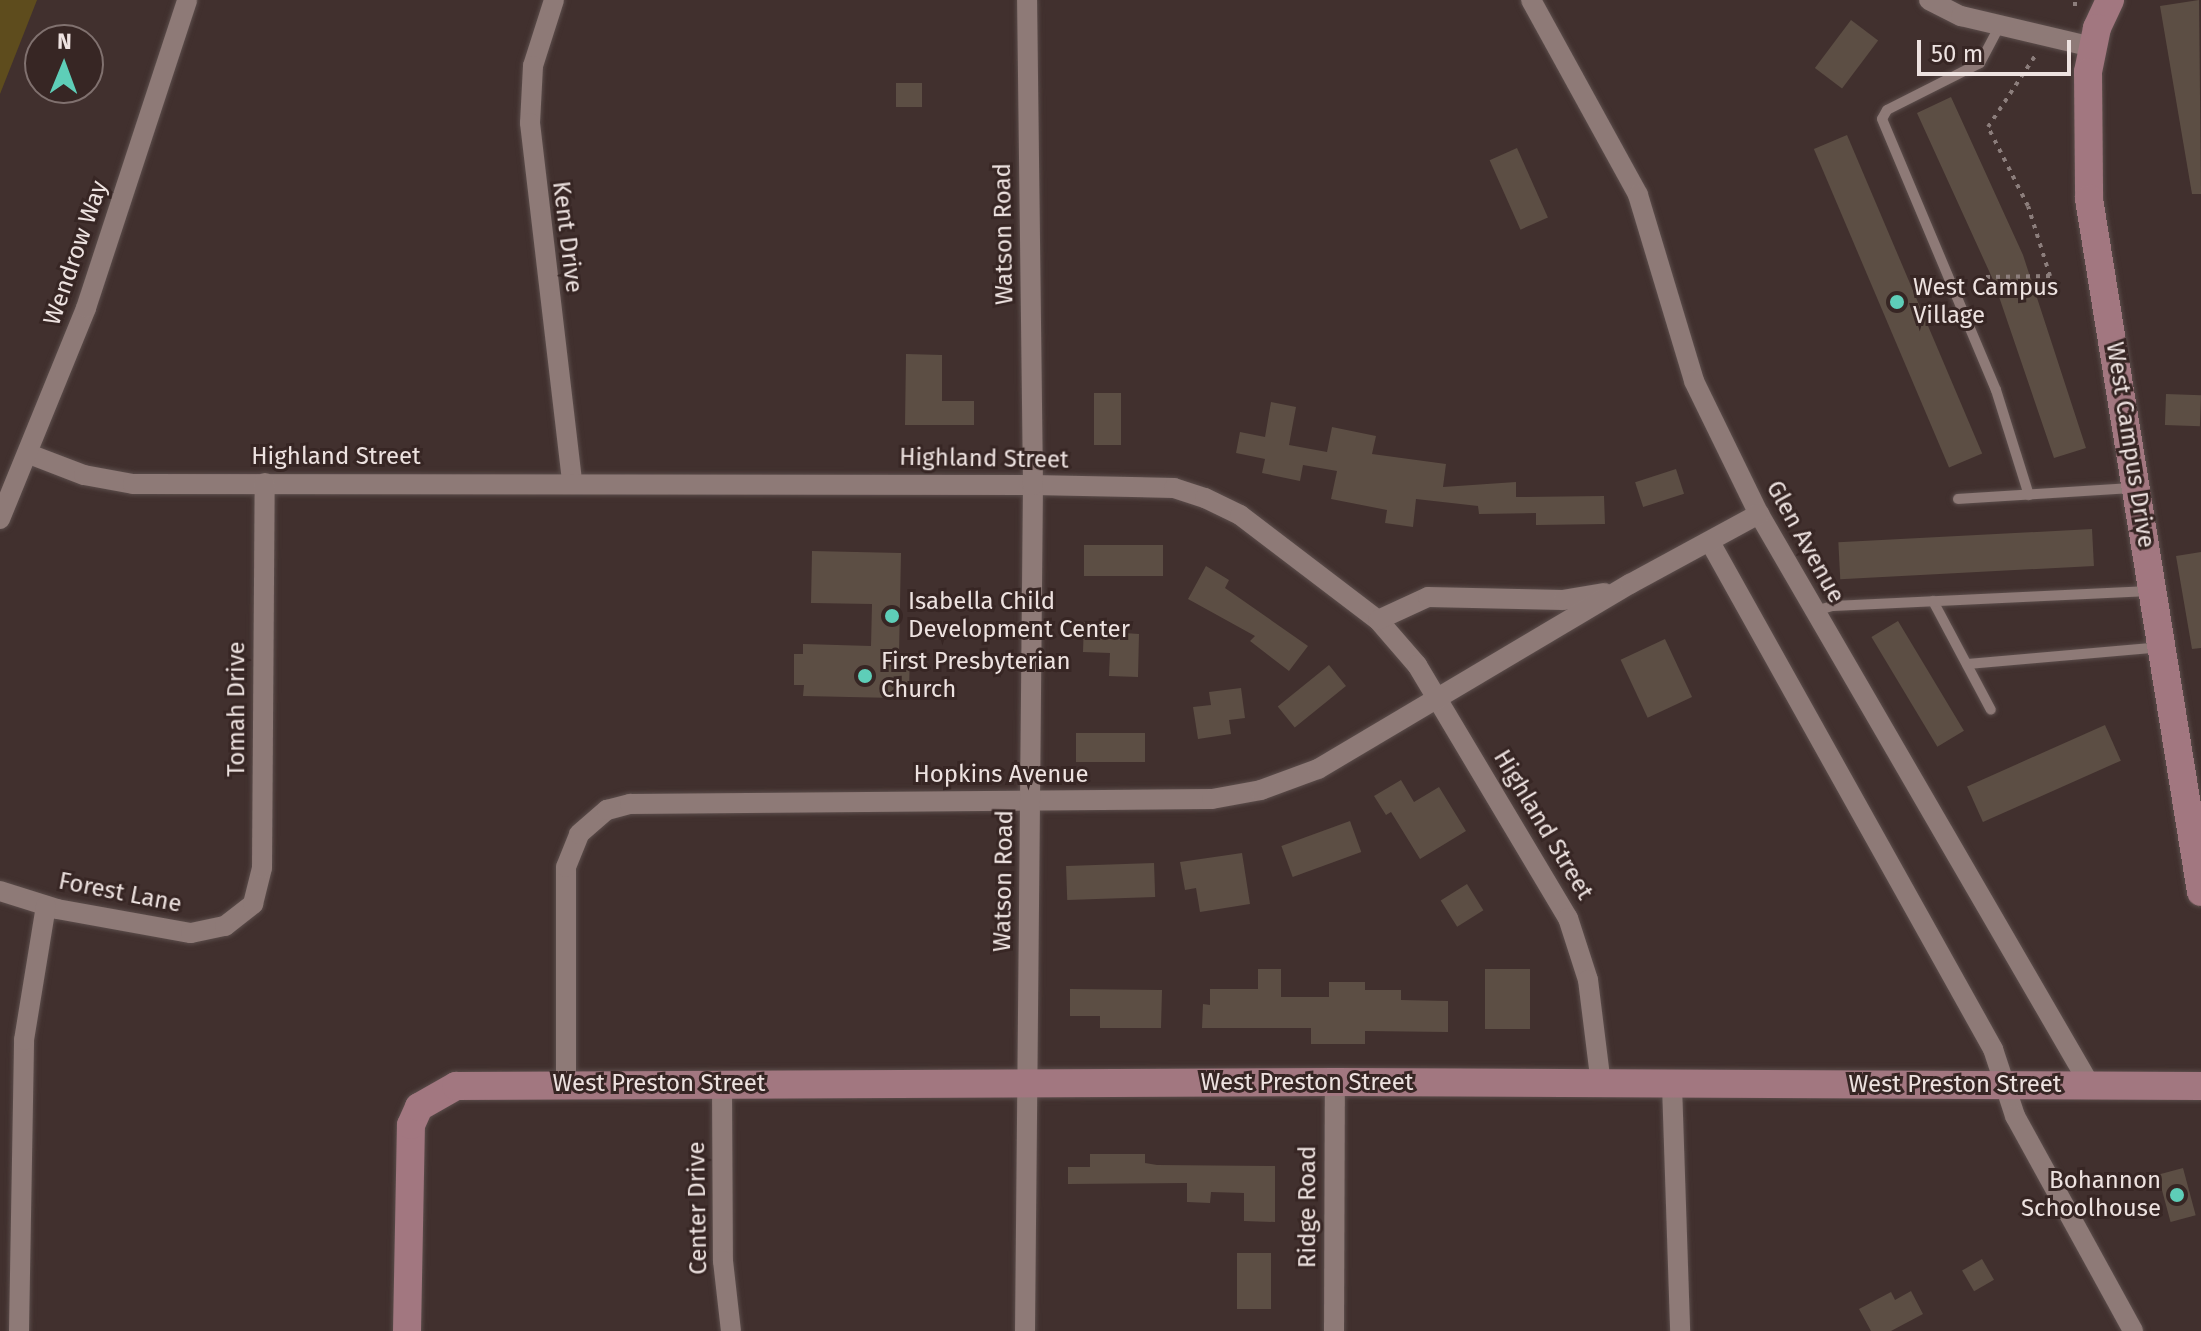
<!DOCTYPE html>
<html>
<head>
<meta charset="utf-8">
<style>
  body { margin:0 }
  #map { position:relative; width:2201px; height:1331px; overflow:hidden; background:#41302e; font-family:"Fira Sans",sans-serif }
  div>[style] { position:absolute }
  .green>* { inset:0; background:#5e4c1d }
  .building>* { inset:0; background:#5c4e44; transform-origin:0 0 }
  .path>* { height:4px; margin-top:-2px; transform-origin:0; background:repeating-linear-gradient(90deg,#8c7e7c 0 4px,transparent 0 10px) }
  .roads { filter:drop-shadow(0 0 2px #5b4d4b) drop-shadow(0 0 2px #5b4d4b) }
  .lane>* { height:10px; margin:-5px; padding:0 5px; transform-origin:5px; border-radius:5px; background:#8e7a77 }
  .street>* { height:20px; margin:-10px; padding:0 10px; transform-origin:10px; border-radius:10px; background:#8e7a77 }
  .secondary>* { height:28px; margin:-14px; padding:0 14px; transform-origin:14px; border-radius:14px; background:#a27780 }
  .dots>* { width:22px; height:22px; translate:-50% -50%; box-sizing:border-box; border:4px solid #372624; border-radius:50% }
  span { translate:-50% -50%; white-space:nowrap; text-align:center; line-height:1.15; -webkit-text-stroke:6px #372624; paint-order:stroke }
  .street-label { font-size:24px; color:#ede2e0 }
  .poi-label { font-size:24px; color:#ede2e0 }
  .left { translate:0 -50%; text-align:left }
  .right { translate:-100% -50%; text-align:right }
  .north { position:absolute; left:24px; top:24px; width:80px; height:80px; box-sizing:border-box; background:#372624; border:2px solid #80716f; border-radius:50%; rotate:1deg; font-size:22px; font-weight:700; line-height:32px; text-align:center; color:#ede2e0 }
  .north::after { content:''; display:block; margin:auto; width:28px; height:36px; background:#5eceb8; clip-path:polygon(50% 0,100% 100%,50% 72%,0 100%) }
  .scale { position:absolute; left:1917px; top:40px; width:154px; height:36px; box-sizing:border-box; border:4px solid #ede2e0; border-top:0; padding-left:10px; font-size:24px; line-height:28px; white-space:nowrap; color:#ede2e0; -webkit-text-stroke:6px #372624; paint-order:stroke }
</style>
</head>
<body>
<div id="map">
  <div class="green">
    <i style="clip-path:polygon(0 0,37px 0,0 94px)"></i>
  </div>
  <div class="building">
    <i style="clip-path:polygon(2199px 0,2201px 194px,2192px 194px,2160px 6px)"></i>
    <i style="left:1851px;top:20px;width:34px;height:60px;rotate:37deg"></i>
    <i style="left:896px;top:83px;width:26px;height:24px"></i>
    <i style="clip-path:polygon(1951px 97px,2023px 255px,2086px 448px,2054px 458px,1994px 282px,1917px 113px)"></i>
    <i style="left:1847px;top:135px;width:346px;height:36px;rotate:67deg"></i>
    <i style="left:1517px;top:148px;width:76px;height:30px;rotate:66deg"></i>
    <i style="clip-path:polygon(906px 354px,942px 355px,942px 401px,974px 401px,974px 425px,905px 425px)"></i>
    <i style="left:1094px;top:393px;width:27px;height:52px"></i>
    <i style="left:2166px;top:394px;width:35px;height:31px;rotate:2deg"></i>
    <i style="clip-path:polygon(1271px 402px,1296px 407px,1289px 445px,1327px 452px,1332px 427px,1376px 436px,1372px 454px,1446px 464px,1443px 487px,1516px 482px,1516px 497px,1604px 496px,1605px 524px,1536px 525px,1536px 513px,1479px 514px,1478px 506px,1416px 499px,1413px 527px,1385px 523px,1387px 510px,1331px 499px,1337px 471px,1303px 465px,1300px 481px,1262px 473px,1265px 459px,1236px 453px,1240px 432px,1265px 437px)"></i>
    <i style="left:1676px;top:469px;width:26px;height:43px;rotate:72deg"></i>
    <i style="left:2092px;top:529px;width:37px;height:254px;rotate:87deg"></i>
    <i style="left:1084px;top:545px;width:79px;height:31px"></i>
    <i style="clip-path:polygon(812px 551px,901px 553px,899px 654px,910px 654px,909px 689px,896px 688px,896px 698px,803px 696px,804px 685px,794px 685px,794px 654px,803px 654px,803px 644px,871px 646px,872px 604px,811px 603px)"></i>
    <i style="clip-path:polygon(2201px 552px,2201px 648px,2192px 649px,2176px 556px)"></i>
    <i style="clip-path:polygon(1206px 566px,1229px 580px,1225px 588px,1308px 646px,1289px 671px,1250px 641px,1255px 636px,1188px 599px)"></i>
    <i style="left:1898px;top:621px;width:128px;height:31px;rotate:59deg"></i>
    <i style="clip-path:polygon(1084px 622px,1125px 624px,1124px 633px,1139px 634px,1138px 677px,1109px 676px,1110px 653px,1083px 652px)"></i>
    <i style="left:1665px;top:639px;width:64px;height:49px;rotate:65deg"></i>
    <i style="left:1329px;top:665px;width:27px;height:66px;rotate:51deg"></i>
    <i style="clip-path:polygon(1241px 688px,1245px 718px,1229px 720px,1231px 734px,1198px 739px,1193px 707px,1211px 705px,1209px 692px)"></i>
    <i style="left:2105px;top:725px;width:39px;height:151px;rotate:66deg"></i>
    <i style="left:1145px;top:733px;width:29px;height:69px;rotate:90deg"></i>
    <i style="clip-path:polygon(1401px 780px,1414px 802px,1439px 787px,1466px 831px,1420px 859px,1391px 812px,1386px 815px,1374px 796px)"></i>
    <i style="left:1350px;top:821px;width:33px;height:73px;rotate:70deg"></i>
    <i style="clip-path:polygon(1242px 853px,1250px 904px,1200px 912px,1196px 888px,1185px 890px,1180px 862px)"></i>
    <i style="left:1154px;top:863px;width:34px;height:88px;rotate:88deg"></i>
    <i style="left:1467px;top:884px;width:31px;height:31px;rotate:58deg"></i>
    <i style="clip-path:polygon(1258px 969px,1281px 969px,1281px 997px,1329px 997px,1329px 982px,1365px 982px,1365px 990px,1401px 990px,1401px 1000px,1448px 1001px,1448px 1032px,1365px 1031px,1365px 1044px,1311px 1044px,1311px 1028px,1202px 1028px,1203px 1004px,1210px 1005px,1210px 989px,1258px 989px)"></i>
    <i style="left:1485px;top:969px;width:45px;height:60px"></i>
    <i style="clip-path:polygon(1070px 989px,1162px 990px,1161px 1028px,1100px 1028px,1100px 1016px,1070px 1016px)"></i>
    <i style="clip-path:polygon(1090px 1154px,1145px 1154px,1145px 1163px,1157px 1165px,1275px 1166px,1275px 1222px,1244px 1221px,1244px 1193px,1211px 1192px,1210px 1203px,1187px 1202px,1187px 1183px,1068px 1184px,1068px 1167px,1090px 1167px)"></i>
    <i style="left:2183px;top:1168px;width:49px;height:26px;rotate:75deg"></i>
    <i style="left:1271px;top:1253px;width:56px;height:34px;rotate:90deg"></i>
    <i style="left:1982px;top:1259px;width:24px;height:23px;rotate:60deg"></i>
    <i style="clip-path:polygon(1911px 1291px,1923px 1314px,1891px 1331px,1871px 1331px,1859px 1309px,1891px 1292px,1895px 1300px)"></i>
  </div>
  <div class="path">
    <i style="left:2075px;top:6px;width:6px;rotate:-90deg"></i>
    <i style="left:1986px;top:277px;width:64px;rotate:-0.9deg"></i>
    <i style="left:2050px;top:276px;width:73px;rotate:-107.4deg"></i>
    <i style="left:2028px;top:206px;width:89px;rotate:-116.9deg"></i>
    <i style="left:1988px;top:127px;width:85px;rotate:-56.5deg"></i>
  </div>
  <div class="roads">
    <div class="lane">
      <i style="left:1999px;top:27px;width:41px;rotate:117.8deg"></i>
      <i style="left:1980px;top:63px;width:104px;rotate:153.2deg"></i>
      <i style="left:1887px;top:110px;width:10px;rotate:119deg"></i>
      <i style="left:1882px;top:119px;width:294px;rotate:67.2deg"></i>
      <i style="left:1996px;top:390px;width:110px;rotate:72.6deg"></i>
      <i style="left:1958px;top:499px;width:177px;rotate:-3.6deg"></i>
      <i style="left:1933px;top:601px;width:123px;rotate:62deg"></i>
      <i style="left:1815px;top:611px;width:19px;rotate:-16deg"></i>
      <i style="left:1833px;top:606px;width:317px;rotate:-2.7deg"></i>
      <i style="left:1967px;top:664px;width:194px;rotate:-5deg"></i>
    </div>
    <div class="street">
      <i style="left:554px;top:0;width:69px;rotate:107.7deg"></i>
      <i style="left:533px;top:66px;width:57px;rotate:93deg"></i>
      <i style="left:530px;top:123px;width:361px;rotate:83.3deg"></i>
      <i style="left:1531px;top:0;width:222px;rotate:61.2deg"></i>
      <i style="left:1638px;top:195px;width:194px;rotate:73.2deg"></i>
      <i style="left:1694px;top:381px;width:148px;rotate:64deg"></i>
      <i style="left:1759px;top:514px;width:660px;rotate:59.9deg"></i>
      <i style="left:1929px;top:0;width:36px;rotate:27deg"></i>
      <i style="left:1961px;top:16px;width:135px;rotate:13.3deg"></i>
      <i style="left:29px;top:454px;width:59px;rotate:20.9deg"></i>
      <i style="left:84px;top:475px;width:50px;rotate:10.4deg"></i>
      <i style="left:133px;top:484px;width:900px;rotate:0.06deg"></i>
      <i style="left:1033px;top:485px;width:141px;rotate:1.2deg"></i>
      <i style="left:1174px;top:488px;width:33px;rotate:18deg"></i>
      <i style="left:1205px;top:498px;width:39px;rotate:26deg"></i>
      <i style="left:1240px;top:515px;width:173px;rotate:37.3deg"></i>
      <i style="left:1378px;top:620px;width:60px;rotate:49.1deg"></i>
      <i style="left:1417px;top:665px;width:295px;rotate:59.2deg"></i>
      <i style="left:1568px;top:918px;width:65px;rotate:72.1deg"></i>
      <i style="left:1588px;top:980px;width:105px;rotate:82.9deg"></i>
      <i style="left:0;top:519px;width:228px;rotate:-67.8deg"></i>
      <i style="left:86px;top:308px;width:324px;rotate:-71.8deg"></i>
      <i style="left:1710px;top:542px;width:581px;rotate:60.83deg"></i>
      <i style="left:1993px;top:1049px;width:71px;rotate:71.8deg"></i>
      <i style="left:2015px;top:1116px;width:245px;rotate:61.2deg"></i>
      <i style="left:1378px;top:620px;width:55px;rotate:-24.7deg"></i>
      <i style="left:1428px;top:597px;width:135px;rotate:1.3deg"></i>
      <i style="left:1563px;top:600px;width:42px;rotate:-9.7deg"></i>
      <i style="left:0;top:891px;width:60px;rotate:17.5deg"></i>
      <i style="left:57px;top:909px;width:136px;rotate:10.2deg"></i>
      <i style="left:191px;top:933px;width:35px;rotate:-12deg"></i>
      <i style="left:225px;top:926px;width:36px;rotate:-38deg"></i>
      <i style="left:253px;top:904px;width:37px;rotate:-76deg"></i>
      <i style="left:262px;top:868px;width:385px;rotate:-89.6deg"></i>
      <i style="left:566px;top:1084px;width:217px;rotate:-90deg"></i>
      <i style="left:566px;top:867px;width:35px;rotate:-68deg"></i>
      <i style="left:579px;top:834px;width:37px;rotate:-41deg"></i>
      <i style="left:607px;top:810px;width:24px;rotate:-15deg"></i>
      <i style="left:630px;top:804px;width:582px;rotate:-0.49deg"></i>
      <i style="left:1212px;top:799px;width:50px;rotate:-10.4deg"></i>
      <i style="left:1261px;top:790px;width:61px;rotate:-20.2deg"></i>
      <i style="left:1318px;top:769px;width:363px;rotate:-30.7deg"></i>
      <i style="left:1630px;top:584px;width:147px;rotate:-28.5deg"></i>
      <i style="left:722px;top:1084px;width:177px;rotate:89.7deg"></i>
      <i style="left:723px;top:1261px;width:70px;rotate:83.5deg"></i>
      <i style="left:1672px;top:1085px;width:246px;rotate:88.1deg"></i>
      <i style="left:19px;top:1331px;width:291px;rotate:-89deg"></i>
      <i style="left:24px;top:1040px;width:136px;rotate:-80.7deg"></i>
      <i style="left:1025px;top:1331px;width:846px;rotate:-89.46deg"></i>
      <i style="left:1033px;top:485px;width:485px;rotate:-90.7deg"></i>
      <i style="left:1334px;top:1331px;width:249px;rotate:-89.8deg"></i>
    </div>
    <div class="secondary">
      <i style="left:2110px;top:0;width:31px;rotate:115deg"></i>
      <i style="left:2097px;top:28px;width:45px;rotate:101.6deg"></i>
      <i style="left:2088px;top:72px;width:127px;rotate:89.5deg"></i>
      <i style="left:2089px;top:199px;width:702px;rotate:80.82deg"></i>
      <i style="left:407px;top:1331px;width:206px;rotate:-88.9deg"></i>
      <i style="left:411px;top:1125px;width:20px;rotate:-66deg"></i>
      <i style="left:419px;top:1107px;width:43px;rotate:-29.6deg"></i>
      <i style="left:456px;top:1086px;width:879px;rotate:-0.26deg"></i>
      <i style="left:1335px;top:1082px;width:866px;rotate:0.26deg"></i>
    </div>
  </div>
  <div class="dots">
    <i style="left:1897px;top:302px;background:#5eceb8"></i>
    <i style="left:892px;top:616px;background:#5eceb8"></i>
    <i style="left:865px;top:676px;background:#5eceb8"></i>
    <i style="left:2177px;top:1195px;background:#5eceb8"></i>
  </div>
  <div class="street-label">
    <span style="left:1004px;top:234px;rotate:-91deg">Watson Road</span>
    <span style="left:567px;top:237px;rotate:83deg">Kent Drive</span>
    <span style="left:76px;top:253px;rotate:-71deg">Wendrow Way</span>
    <span style="left:2130px;top:445px;rotate:81deg">West Campus Drive</span>
    <span style="left:336px;top:457px">Highland Street</span>
    <span style="left:984px;top:459px;rotate:1deg">Highland Street</span>
    <span style="left:1805px;top:542px;rotate:61deg">Glen Avenue</span>
    <span style="left:237px;top:709px;rotate:-90deg">Tomah Drive</span>
    <span style="left:1001px;top:775px">Hopkins Avenue</span>
    <span style="left:1543px;top:825px;rotate:59deg">Highland Street</span>
    <span style="left:1004px;top:881px;rotate:-89deg">Watson Road</span>
    <span style="left:120px;top:893px;rotate:11deg">Forest Lane</span>
    <span style="left:1307px;top:1083px">West Preston Street</span>
    <span style="left:659px;top:1084px">West Preston Street</span>
    <span style="left:1955px;top:1085px">West Preston Street</span>
    <span style="left:1308px;top:1207px;rotate:-90deg">Ridge Road</span>
    <span style="left:698px;top:1208px;rotate:-91deg">Center Drive</span>
  </div>
  <div class="poi-label">
    <span class="left" style="left:1913px;top:302px">West Campus<br>Village</span>
    <span class="left" style="left:908px;top:616px">Isabella Child<br>Development Center</span>
    <span class="left" style="left:881px;top:676px">First Presbyterian<br>Church</span>
    <span class="right" style="left:2161px;top:1195px">Bohannon<br>Schoolhouse</span>
  </div>
  <div class="north">N</div>
  <div class="scale">50 m</div>
</div>
</body>
</html>
